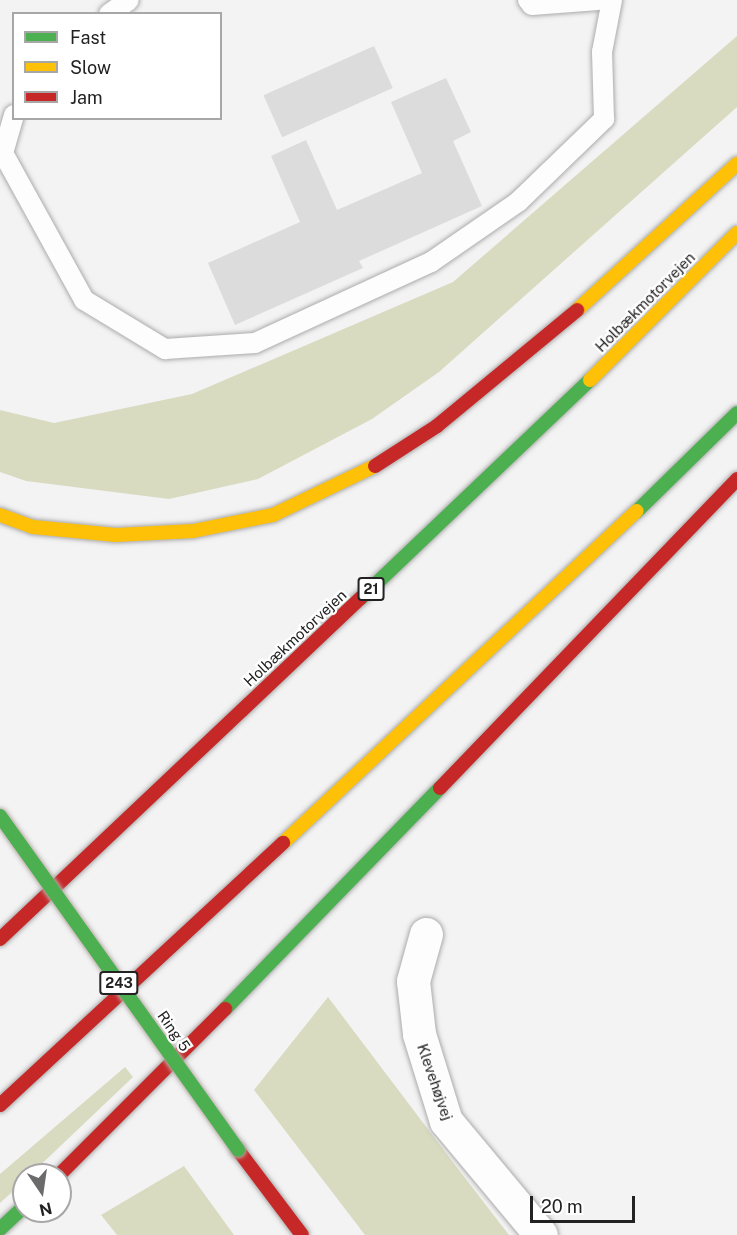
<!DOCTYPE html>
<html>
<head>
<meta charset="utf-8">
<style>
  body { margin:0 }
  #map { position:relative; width:737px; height:1235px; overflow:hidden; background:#f3f3f4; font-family:"Public Sans",sans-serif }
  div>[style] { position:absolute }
  .green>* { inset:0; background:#d9dbc0 }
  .building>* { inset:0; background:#dcdcdc; transform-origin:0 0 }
  .roads { filter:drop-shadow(0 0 2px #acacac) drop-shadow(0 0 2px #acacac) }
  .lane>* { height:20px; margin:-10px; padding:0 10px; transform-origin:10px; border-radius:10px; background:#fdfdfd }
  .street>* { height:33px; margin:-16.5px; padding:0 16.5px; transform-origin:16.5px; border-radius:16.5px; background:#fdfdfd }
  .fast>* { height:14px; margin:-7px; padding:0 7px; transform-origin:7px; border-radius:7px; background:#4caf50 }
  .slow>* { height:14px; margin:-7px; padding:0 7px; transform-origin:7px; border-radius:7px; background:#ffc107 }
  .jam>* { height:14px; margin:-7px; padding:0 7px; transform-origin:7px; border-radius:7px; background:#c62828 }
  .bridges { filter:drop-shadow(0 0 2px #b9aeaa) drop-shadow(0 0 2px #b9aeaa) }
  .fast-bridge>* { height:14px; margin:-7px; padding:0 7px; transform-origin:7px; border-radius:7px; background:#4caf50 }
  span { translate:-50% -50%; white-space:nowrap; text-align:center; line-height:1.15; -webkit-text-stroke:4.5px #fff; paint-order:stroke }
  .shield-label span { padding:2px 4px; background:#fff; border:2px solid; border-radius:4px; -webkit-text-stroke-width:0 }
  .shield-label { font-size:14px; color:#222223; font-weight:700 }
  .street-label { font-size:15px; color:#222223 }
  .legend { position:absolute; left:12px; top:12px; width:210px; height:108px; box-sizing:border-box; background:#fff; border:2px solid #a7a7a7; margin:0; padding:8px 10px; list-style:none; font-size:18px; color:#222223 }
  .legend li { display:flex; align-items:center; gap:12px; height:30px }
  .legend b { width:30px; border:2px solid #a7a7a7 }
  .north { position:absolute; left:12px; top:1163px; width:60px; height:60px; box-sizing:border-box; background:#fff; border:2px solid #a7a7a7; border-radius:50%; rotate:167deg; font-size:16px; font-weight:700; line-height:24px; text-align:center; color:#222223 }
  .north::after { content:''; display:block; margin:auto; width:21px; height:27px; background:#6b6b6c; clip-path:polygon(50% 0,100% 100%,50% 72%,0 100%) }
  .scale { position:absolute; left:530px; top:1196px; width:105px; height:27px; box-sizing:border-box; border:3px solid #222223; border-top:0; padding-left:8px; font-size:18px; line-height:21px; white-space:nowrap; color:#222223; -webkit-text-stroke:4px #fff; paint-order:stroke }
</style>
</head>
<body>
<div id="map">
  <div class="green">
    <i style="clip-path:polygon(737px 36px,737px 107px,439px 372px,372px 419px,258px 479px,169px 499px,26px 481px,0 472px,0 410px,54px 423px,192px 394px,453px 282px)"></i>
    <i style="clip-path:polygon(328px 997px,455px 1165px,509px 1235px,365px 1235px,254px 1090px)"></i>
    <i style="clip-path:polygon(125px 1067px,133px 1077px,30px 1175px,24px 1175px,24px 1181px,0 1203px,0 1174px)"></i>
    <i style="clip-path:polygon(184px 1166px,234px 1235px,117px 1235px,101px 1215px)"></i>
  </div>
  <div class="building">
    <i style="left:374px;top:46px;width:46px;height:121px;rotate:66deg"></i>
    <i style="clip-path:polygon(446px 78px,471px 132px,453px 141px,482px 206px,359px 261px,363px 268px,235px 325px,208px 263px,300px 222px,271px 156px,306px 140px,337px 210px,422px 173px,391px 102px)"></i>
  </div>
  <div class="roads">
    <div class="lane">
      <i style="left:528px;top:0;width:6px;rotate:51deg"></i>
      <i style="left:532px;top:5px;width:66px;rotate:-4.3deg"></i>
      <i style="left:109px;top:14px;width:24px;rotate:-35deg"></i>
      <i style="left:14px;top:115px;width:40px;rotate:106deg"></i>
      <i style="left:3px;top:153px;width:168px;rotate:61.1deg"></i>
      <i style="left:84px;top:300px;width:95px;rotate:31.2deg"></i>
      <i style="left:165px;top:349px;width:90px;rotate:-3.8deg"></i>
      <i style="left:255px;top:343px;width:194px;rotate:-24.7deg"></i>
      <i style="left:431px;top:262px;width:106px;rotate:-34.6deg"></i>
      <i style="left:518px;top:202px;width:120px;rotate:-44deg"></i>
      <i style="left:604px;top:119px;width:67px;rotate:-91.7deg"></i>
      <i style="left:602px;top:52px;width:53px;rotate:-79.1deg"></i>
    </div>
    <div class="street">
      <i style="left:426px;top:934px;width:49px;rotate:105.5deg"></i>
      <i style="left:413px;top:981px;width:53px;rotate:83.5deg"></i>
      <i style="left:419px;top:1034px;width:91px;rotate:72.8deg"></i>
      <i style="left:446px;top:1121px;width:148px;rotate:50.2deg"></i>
    </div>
    <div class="fast">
      <i style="left:637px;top:511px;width:140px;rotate:-44.4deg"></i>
      <i style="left:361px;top:598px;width:316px;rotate:-43.6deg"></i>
      <i style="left:225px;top:1009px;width:308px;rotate:-45.8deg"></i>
      <i style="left:0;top:1229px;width:33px;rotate:-43deg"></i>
    </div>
    <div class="slow">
      <i style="left:577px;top:310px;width:217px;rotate:-42.4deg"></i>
      <i style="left:590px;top:380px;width:208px;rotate:-45deg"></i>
      <i style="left:0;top:515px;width:35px;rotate:20deg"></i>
      <i style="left:33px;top:527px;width:83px;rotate:5.5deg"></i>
      <i style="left:116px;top:535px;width:77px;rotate:-3deg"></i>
      <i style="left:193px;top:531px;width:82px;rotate:-11.3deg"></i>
      <i style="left:273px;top:515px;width:113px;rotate:-25.7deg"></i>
      <i style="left:283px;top:843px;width:485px;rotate:-43.2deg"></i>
    </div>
    <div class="jam">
      <i style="left:375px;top:466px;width:74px;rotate:-32.8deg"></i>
      <i style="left:437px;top:426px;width:182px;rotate:-39.6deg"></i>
      <i style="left:440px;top:788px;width:429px;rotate:-46.1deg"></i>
      <i style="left:0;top:939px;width:497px;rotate:-43.4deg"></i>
      <i style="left:0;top:1105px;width:386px;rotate:-42.8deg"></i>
      <i style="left:238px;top:1150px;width:106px;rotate:53deg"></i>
      <i style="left:59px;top:1175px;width:235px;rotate:-45deg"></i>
    </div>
  </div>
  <div class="bridges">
    <div class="fast-bridge">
      <i style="left:0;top:816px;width:410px;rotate:54.5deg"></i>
    </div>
  </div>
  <div class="shield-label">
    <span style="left:371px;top:589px">21</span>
    <span style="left:119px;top:983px">243</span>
  </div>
  <div class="street-label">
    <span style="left:645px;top:302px;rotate:-45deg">Holbækmotorvejen</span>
    <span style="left:295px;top:638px;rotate:-43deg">Holbækmotorvejen</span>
    <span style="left:174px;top:1031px;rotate:55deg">Ring 5</span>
    <span style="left:435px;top:1082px;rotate:71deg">Klevehøjvej</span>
  </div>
  <ul class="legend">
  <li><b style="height:8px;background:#4caf50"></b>Fast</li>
  <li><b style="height:8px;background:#ffc107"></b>Slow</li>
  <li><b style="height:8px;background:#c62828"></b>Jam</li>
  </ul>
  <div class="north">N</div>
  <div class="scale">20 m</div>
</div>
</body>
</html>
